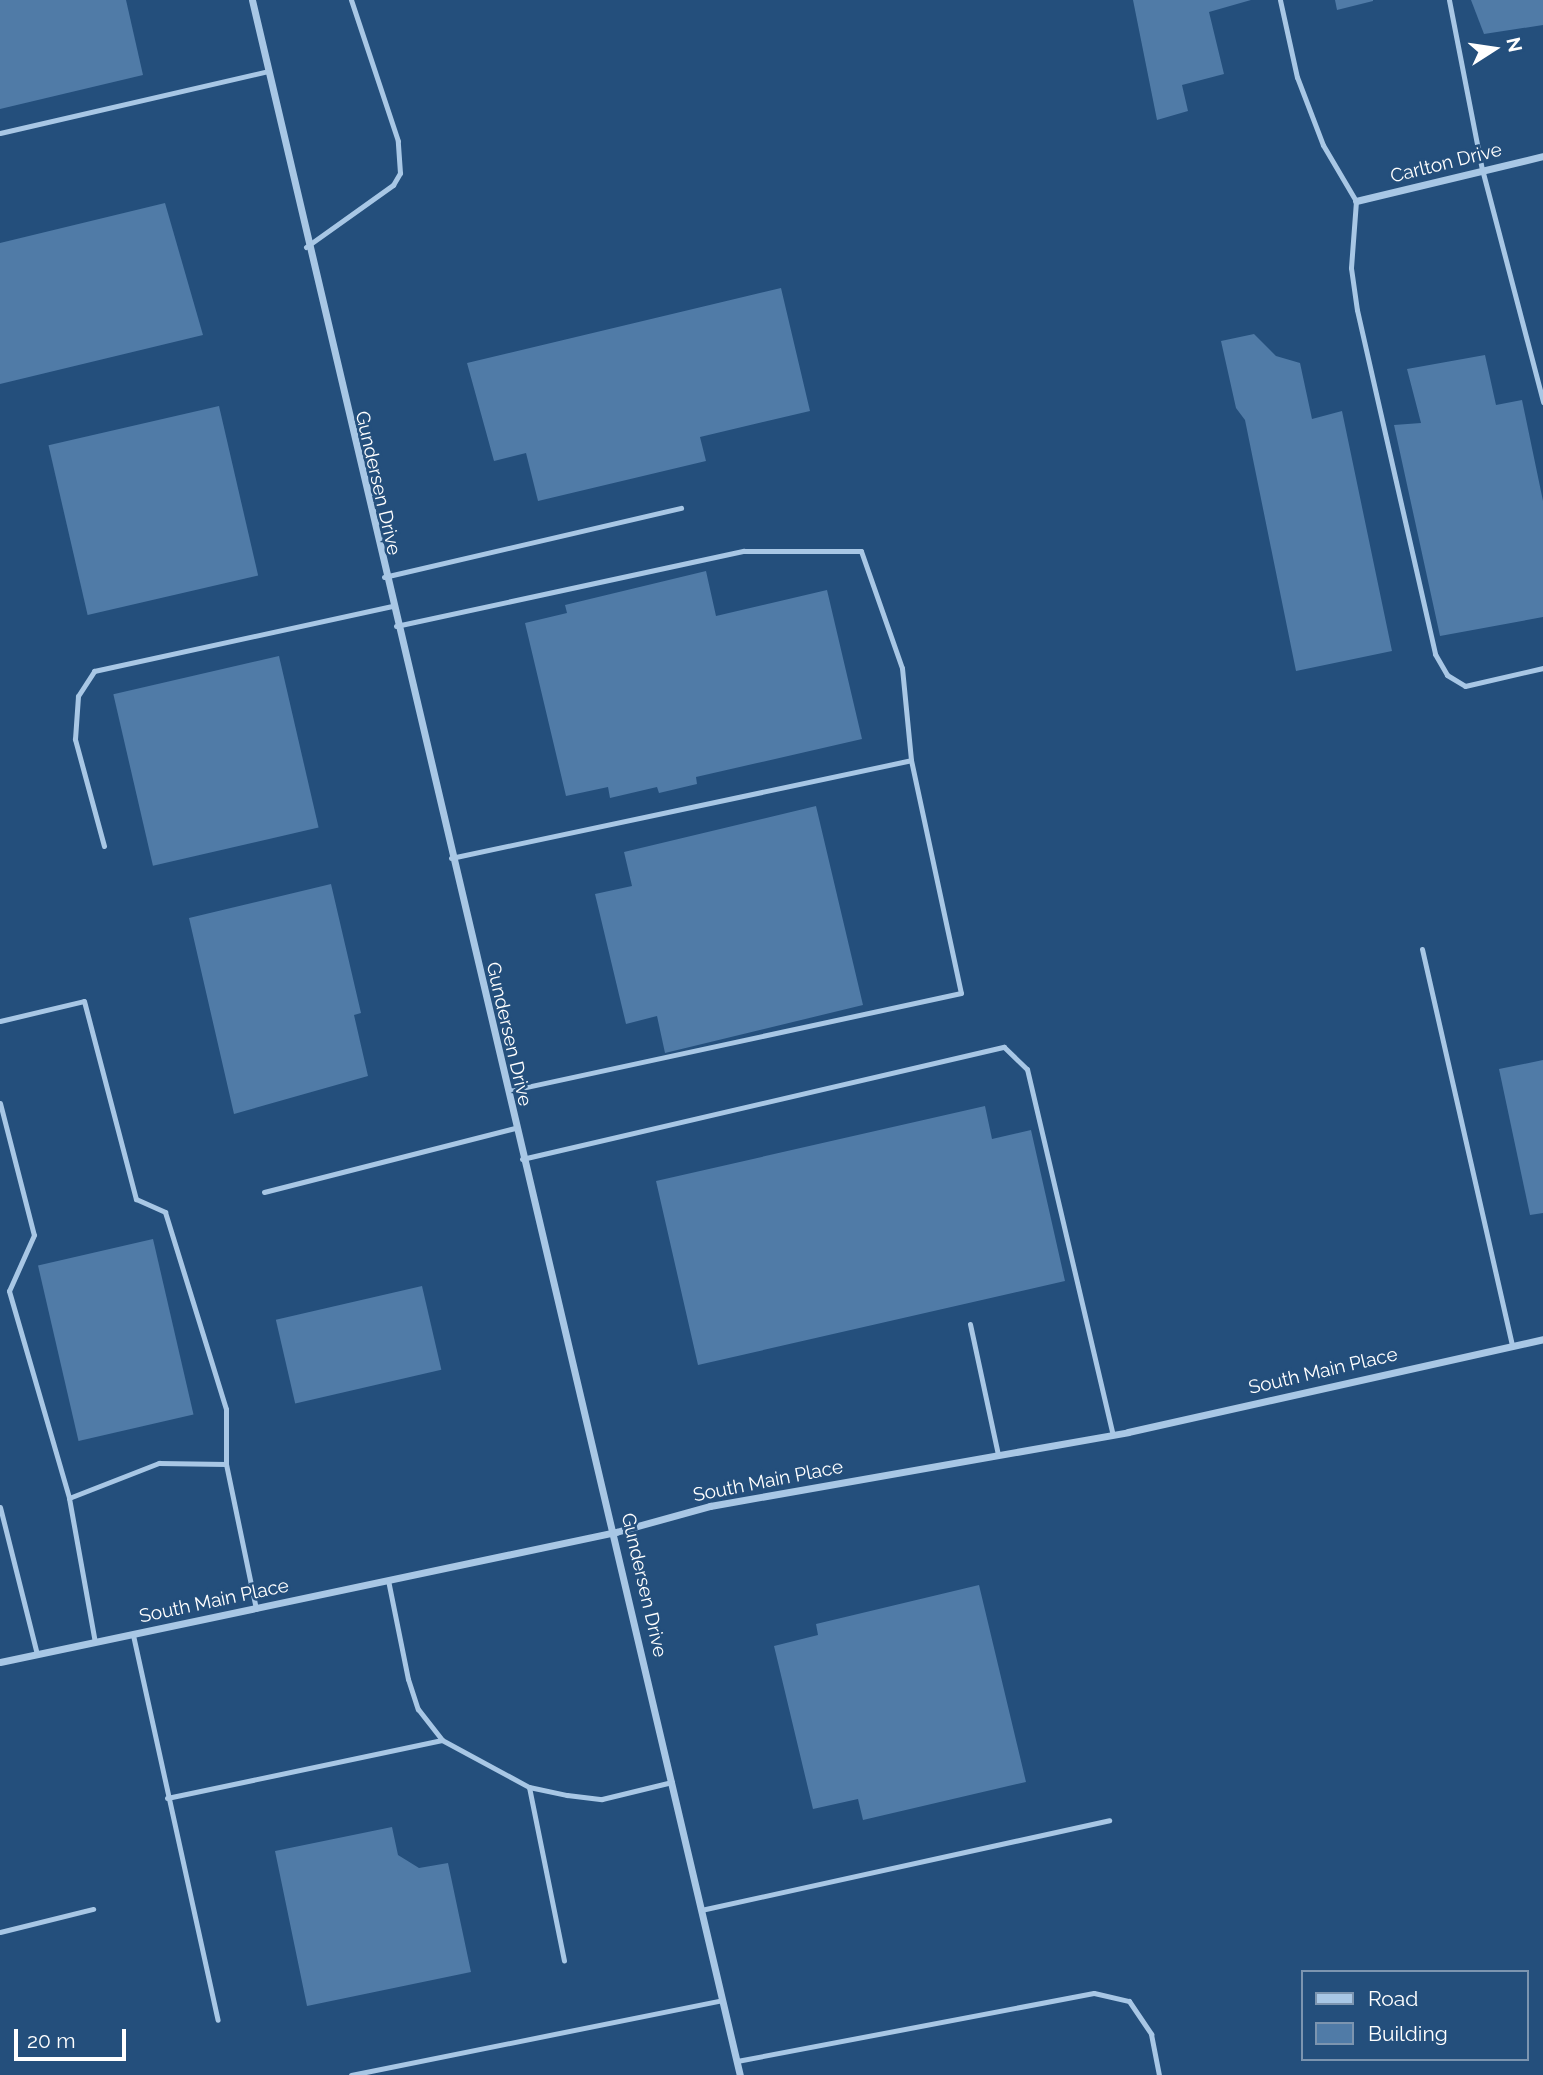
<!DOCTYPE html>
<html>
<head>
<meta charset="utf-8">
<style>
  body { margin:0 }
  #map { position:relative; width:1543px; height:2075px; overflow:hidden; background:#244f7c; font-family:Raleway,sans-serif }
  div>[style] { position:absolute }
  .building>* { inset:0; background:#507ba7; transform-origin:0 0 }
  .service>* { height:5px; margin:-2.5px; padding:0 2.5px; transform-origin:2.5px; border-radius:2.5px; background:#a8c7e5 }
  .minor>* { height:7px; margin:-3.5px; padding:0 3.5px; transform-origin:3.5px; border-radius:3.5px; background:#a8c7e5 }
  span { translate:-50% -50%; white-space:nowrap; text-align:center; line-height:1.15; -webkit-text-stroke:5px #244f7c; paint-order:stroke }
  .street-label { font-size:19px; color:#fff }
  .legend { position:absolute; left:1301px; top:1970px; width:228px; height:91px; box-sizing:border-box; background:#244f7c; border:2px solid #7c95b0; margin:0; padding:9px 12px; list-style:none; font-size:21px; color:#fff }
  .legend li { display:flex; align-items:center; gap:14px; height:35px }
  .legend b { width:35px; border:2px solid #7c95b0 }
  .north { position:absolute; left:1459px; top:14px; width:70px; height:70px; -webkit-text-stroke:5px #244f7c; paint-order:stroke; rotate:78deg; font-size:19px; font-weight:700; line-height:28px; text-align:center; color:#fff }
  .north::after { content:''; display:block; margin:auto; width:24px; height:32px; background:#fff; clip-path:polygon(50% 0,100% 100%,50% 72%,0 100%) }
  .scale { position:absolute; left:14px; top:2029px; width:112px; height:32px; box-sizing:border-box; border:4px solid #fff; border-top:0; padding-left:9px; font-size:21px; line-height:24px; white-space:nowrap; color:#fff; -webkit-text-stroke:5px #244f7c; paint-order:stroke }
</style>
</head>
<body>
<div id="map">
  <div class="building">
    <i style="clip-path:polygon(0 0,126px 0,143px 75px,0 109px)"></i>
    <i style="clip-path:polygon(1133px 0,1251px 0,1209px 12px,1224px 74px,1182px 85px,1188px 111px,1157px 120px)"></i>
    <i style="clip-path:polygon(1335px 0,1373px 0,1373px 1px,1337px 10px)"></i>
    <i style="clip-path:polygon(1471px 0,1543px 0,1543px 25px,1484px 34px)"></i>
    <i style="clip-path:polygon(165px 203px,203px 335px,0 384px,0 243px)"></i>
    <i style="clip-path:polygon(781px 288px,810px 411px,700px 437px,706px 461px,538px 501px,526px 453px,494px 461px,467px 363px)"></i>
    <i style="clip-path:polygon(1254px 334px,1276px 356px,1300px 363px,1312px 419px,1342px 411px,1392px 651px,1296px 671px,1245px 420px,1236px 408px,1221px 341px)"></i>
    <i style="clip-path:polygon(1485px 355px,1496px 405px,1522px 400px,1543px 501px,1543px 617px,1440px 636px,1394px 425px,1421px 423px,1407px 369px)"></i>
    <i style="left:219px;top:406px;width:174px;height:175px;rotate:77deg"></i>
    <i style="clip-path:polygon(706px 571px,716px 616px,827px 590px,862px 739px,696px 777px,697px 784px,659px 793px,657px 787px,610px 798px,608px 787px,566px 796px,525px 623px,567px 613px,565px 605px)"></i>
    <i style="left:279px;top:656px;width:176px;height:170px;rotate:77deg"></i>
    <i style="clip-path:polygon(816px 806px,863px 1005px,665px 1053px,657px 1016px,626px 1024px,595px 894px,632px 886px,624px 852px)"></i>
    <i style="clip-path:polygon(331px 884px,361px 1013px,354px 1015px,368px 1076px,234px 1114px,189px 918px)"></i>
    <i style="clip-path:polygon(1543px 1060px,1543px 1213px,1530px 1215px,1499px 1069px)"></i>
    <i style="clip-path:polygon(985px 1106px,992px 1139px,1031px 1130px,1065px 1281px,698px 1365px,656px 1181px)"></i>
    <i style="left:153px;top:1239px;width:180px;height:118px;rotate:77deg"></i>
    <i style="left:422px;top:1286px;width:86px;height:150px;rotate:77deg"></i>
    <i style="clip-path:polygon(979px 1585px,1026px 1782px,863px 1820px,858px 1799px,813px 1809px,774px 1646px,818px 1635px,816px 1624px)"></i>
    <i style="clip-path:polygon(392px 1827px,398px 1855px,419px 1868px,448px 1863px,471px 1972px,307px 2006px,275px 1851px)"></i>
  </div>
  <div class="service">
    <i style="left:1280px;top:0;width:79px;rotate:77.6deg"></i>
    <i style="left:1297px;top:77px;width:73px;rotate:69.1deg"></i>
    <i style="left:1323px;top:145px;width:65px;rotate:59.5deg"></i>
    <i style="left:1356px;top:201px;width:67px;rotate:94.3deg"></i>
    <i style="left:1351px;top:268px;width:42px;rotate:81.9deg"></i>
    <i style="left:1357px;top:310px;width:353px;rotate:77.2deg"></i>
    <i style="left:1435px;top:654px;width:24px;rotate:60deg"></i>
    <i style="left:1447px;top:675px;width:21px;rotate:31deg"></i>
    <i style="left:1465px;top:686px;width:80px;rotate:-13deg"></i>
    <i style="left:1449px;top:0;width:172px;rotate:79deg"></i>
    <i style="left:1482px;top:169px;width:241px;rotate:75.3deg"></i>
    <i style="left:0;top:133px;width:275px;rotate:-13deg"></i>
    <i style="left:306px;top:247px;width:107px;rotate:-35.5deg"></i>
    <i style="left:393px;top:185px;width:14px;rotate:-60deg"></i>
    <i style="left:400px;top:173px;width:32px;rotate:-94deg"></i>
    <i style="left:398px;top:141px;width:149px;rotate:-108.4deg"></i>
    <i style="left:384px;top:577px;width:305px;rotate:-13.1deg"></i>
    <i style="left:396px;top:626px;width:356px;rotate:-12.2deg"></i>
    <i style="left:744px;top:551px;width:117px"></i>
    <i style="left:861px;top:551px;width:124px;rotate:70.7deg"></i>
    <i style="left:902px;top:668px;width:92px;rotate:84.4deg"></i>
    <i style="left:104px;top:846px;width:111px;rotate:-105.2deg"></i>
    <i style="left:75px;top:739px;width:43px;rotate:-86deg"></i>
    <i style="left:78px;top:696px;width:30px;rotate:-57deg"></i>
    <i style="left:94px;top:671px;width:304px;rotate:-12.3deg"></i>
    <i style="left:451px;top:858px;width:470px;rotate:-12deg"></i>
    <i style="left:911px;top:760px;width:238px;rotate:77.9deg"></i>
    <i style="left:961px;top:993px;width:463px;rotate:167.8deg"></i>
    <i style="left:1422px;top:949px;width:407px;rotate:77.2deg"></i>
    <i style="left:0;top:1021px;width:86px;rotate:-13.4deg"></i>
    <i style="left:84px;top:1001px;width:205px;rotate:75.3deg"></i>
    <i style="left:136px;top:1199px;width:32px;rotate:24deg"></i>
    <i style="left:165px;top:1212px;width:206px;rotate:72.8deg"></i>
    <i style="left:226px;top:1409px;width:55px;rotate:90deg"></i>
    <i style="left:226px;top:1464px;width:148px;rotate:78.3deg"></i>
    <i style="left:0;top:1103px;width:136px;rotate:75.6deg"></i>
    <i style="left:34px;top:1235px;width:61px;rotate:114.1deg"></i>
    <i style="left:9px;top:1291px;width:216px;rotate:73.8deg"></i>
    <i style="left:69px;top:1498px;width:146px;rotate:79.8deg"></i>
    <i style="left:522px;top:1159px;width:495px;rotate:-13.1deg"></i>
    <i style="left:1004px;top:1047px;width:32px;rotate:44deg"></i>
    <i style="left:1027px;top:1069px;width:376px;rotate:76.8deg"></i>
    <i style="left:264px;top:1192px;width:259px;rotate:-14.3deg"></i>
    <i style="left:970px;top:1324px;width:134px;rotate:77.9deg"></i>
    <i style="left:69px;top:1498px;width:97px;rotate:-21.3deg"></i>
    <i style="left:159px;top:1463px;width:67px;rotate:0.9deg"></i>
    <i style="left:0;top:1507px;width:152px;rotate:75.9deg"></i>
    <i style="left:388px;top:1580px;width:101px;rotate:78.6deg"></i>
    <i style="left:408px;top:1679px;width:32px;rotate:72deg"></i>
    <i style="left:418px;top:1709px;width:39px;rotate:52deg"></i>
    <i style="left:442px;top:1740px;width:99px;rotate:28.4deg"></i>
    <i style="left:529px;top:1787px;width:39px;rotate:12deg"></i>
    <i style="left:567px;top:1795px;width:35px;rotate:7deg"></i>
    <i style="left:602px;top:1799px;width:72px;rotate:-13.7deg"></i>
    <i style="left:133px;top:1635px;width:394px;rotate:77.6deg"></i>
    <i style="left:529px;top:1787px;width:177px;rotate:78.6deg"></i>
    <i style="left:167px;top:1798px;width:281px;rotate:-11.9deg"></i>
    <i style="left:701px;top:1910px;width:418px;rotate:-12.4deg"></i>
    <i style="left:0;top:1932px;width:96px;rotate:-13.9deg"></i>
    <i style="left:737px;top:2061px;width:363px;rotate:-10.8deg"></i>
    <i style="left:1094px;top:1993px;width:36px;rotate:13deg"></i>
    <i style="left:1129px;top:2001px;width:40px;rotate:56deg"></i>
    <i style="left:1151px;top:2034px;width:42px;rotate:79deg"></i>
    <i style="left:351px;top:2075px;width:379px;rotate:-11.4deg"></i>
  </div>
  <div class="minor">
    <i style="left:252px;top:0;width:2132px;rotate:76.77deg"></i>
    <i style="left:1356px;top:201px;width:192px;rotate:-13.5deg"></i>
    <i style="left:0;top:1662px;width:630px;rotate:-11.92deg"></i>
    <i style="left:616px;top:1532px;width:98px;rotate:-15.5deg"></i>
    <i style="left:710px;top:1506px;width:424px;rotate:-10deg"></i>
    <i style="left:1128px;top:1432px;width:425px;rotate:-12.6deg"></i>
  </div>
  <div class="street-label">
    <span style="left:1446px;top:163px;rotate:-14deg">Carlton Drive</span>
    <span style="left:378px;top:483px;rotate:77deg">Gundersen Drive</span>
    <span style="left:509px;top:1034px;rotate:77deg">Gundersen Drive</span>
    <span style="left:1323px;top:1371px;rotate:-13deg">South Main Place</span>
    <span style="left:768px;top:1481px;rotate:-11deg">South Main Place</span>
    <span style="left:644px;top:1585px;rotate:77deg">Gundersen Drive</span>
    <span style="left:214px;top:1601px;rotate:-12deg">South Main Place</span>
  </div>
  <ul class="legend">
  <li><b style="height:9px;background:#a8c7e5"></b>Road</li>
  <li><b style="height:19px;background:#507ba7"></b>Building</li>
  </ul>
  <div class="north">N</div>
  <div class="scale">20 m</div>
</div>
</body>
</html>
